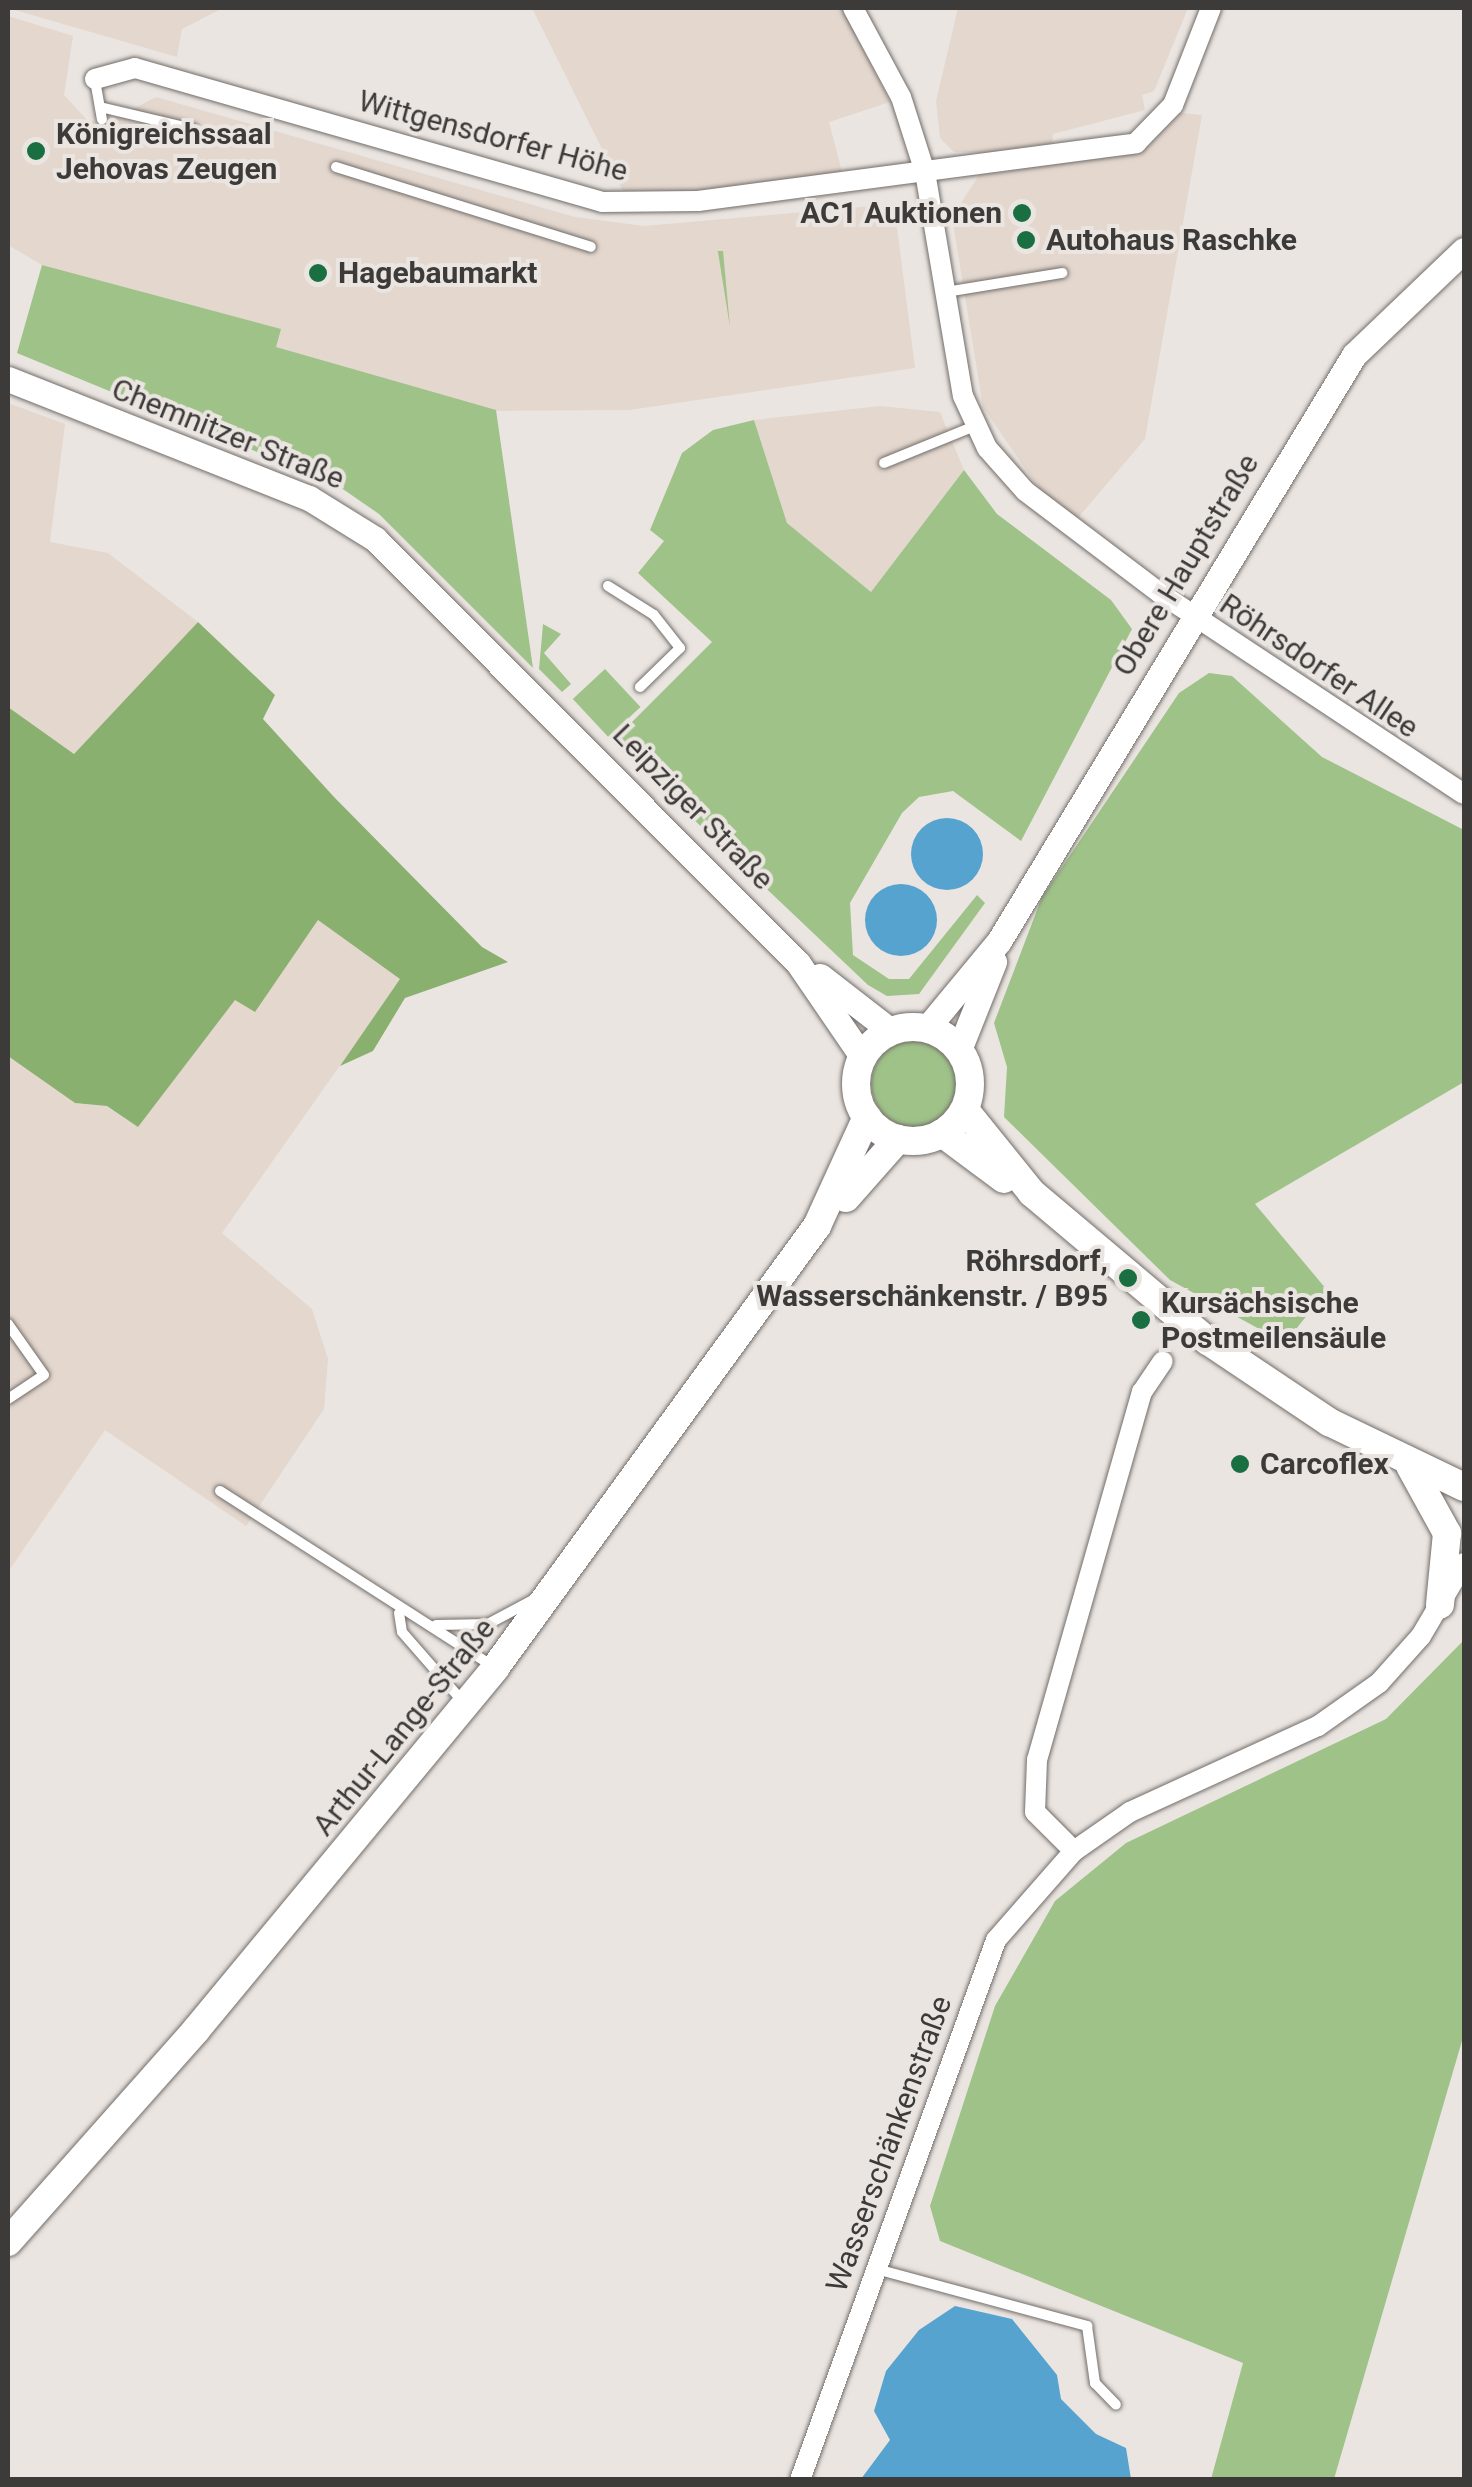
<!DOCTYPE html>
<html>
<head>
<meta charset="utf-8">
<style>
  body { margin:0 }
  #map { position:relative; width:1472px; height:2487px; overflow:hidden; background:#ebe5e1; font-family:Roboto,sans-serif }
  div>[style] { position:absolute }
  .built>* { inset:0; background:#e3d7ce }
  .green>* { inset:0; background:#9fc289; transform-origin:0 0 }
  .round { border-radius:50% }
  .forest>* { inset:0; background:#89b06f }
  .water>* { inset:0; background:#55a3ce }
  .roads { filter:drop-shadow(0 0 2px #726d69) drop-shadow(0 0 2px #726d69) }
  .service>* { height:10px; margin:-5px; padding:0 5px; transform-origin:5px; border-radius:5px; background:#fff }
  .minor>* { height:20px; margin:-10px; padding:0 10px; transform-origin:10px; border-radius:10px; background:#fff }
  .tertiary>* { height:25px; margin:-12.5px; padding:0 12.5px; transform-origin:12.5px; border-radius:12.5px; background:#fff }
  .secondary>* { height:28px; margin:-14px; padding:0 14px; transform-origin:14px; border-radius:14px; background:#fff }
  .secondary>.ring { margin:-14px; padding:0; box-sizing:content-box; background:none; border:28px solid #fff; border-radius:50% }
  .dots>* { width:28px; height:28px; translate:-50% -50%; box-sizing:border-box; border:5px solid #ebe5e1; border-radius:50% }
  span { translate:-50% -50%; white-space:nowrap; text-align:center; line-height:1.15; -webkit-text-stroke:8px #ebe5e1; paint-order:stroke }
  .poi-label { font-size:30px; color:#3d3b39; font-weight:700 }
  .left { translate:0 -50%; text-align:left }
  .right { translate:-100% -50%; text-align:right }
  .street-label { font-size:30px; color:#3d3b39 }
  .frame { position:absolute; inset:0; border:10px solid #3d3b39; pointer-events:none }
</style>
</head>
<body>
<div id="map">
  <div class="built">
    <i style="clip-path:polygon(8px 8px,223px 8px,182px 29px,177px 57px)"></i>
    <i style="clip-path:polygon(532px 8px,842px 8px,890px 102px,829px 122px,842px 172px,718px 191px,623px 191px)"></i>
    <i style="clip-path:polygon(958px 8px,1188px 8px,1154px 91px,1142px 95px,1145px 110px,1053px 134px,1052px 147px,991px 153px,954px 152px,940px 138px,936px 101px)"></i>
    <i style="clip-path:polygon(8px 16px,73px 36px,64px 95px,88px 121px,112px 120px,156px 97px,575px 217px,644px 226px,873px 206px,896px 219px,915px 368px,629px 410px,489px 411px,275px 347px,280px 329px,42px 265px,8px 245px)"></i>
    <i style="clip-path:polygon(1181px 113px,1202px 115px,1145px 439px,1077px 519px,1039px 489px,983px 407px,952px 217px,979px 175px,1146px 149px)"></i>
    <i style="clip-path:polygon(8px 403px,65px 424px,50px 542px,108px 553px,198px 622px,74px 754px,8px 707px)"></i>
    <i style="clip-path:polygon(880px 406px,940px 412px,964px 470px,871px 592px,787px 523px,754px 420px)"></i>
    <i style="clip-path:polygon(318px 920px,401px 979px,222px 1233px,312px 1309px,328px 1359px,324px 1409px,246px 1526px,105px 1430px,8px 1572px,8px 1056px,75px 1103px,107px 1106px,138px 1127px,235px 999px,255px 1011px)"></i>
  </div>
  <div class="green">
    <i style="clip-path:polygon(717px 251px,723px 251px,730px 327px,718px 252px)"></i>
    <i style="clip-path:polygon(42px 265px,281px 329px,276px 347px,496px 410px,533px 668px,379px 514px,337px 485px,17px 353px)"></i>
    <i style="clip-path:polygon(754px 420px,787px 523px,871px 592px,964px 470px,997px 514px,1111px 600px,1132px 629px,1021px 841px,953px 791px,919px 797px,902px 813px,850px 903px,853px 955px,889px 979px,909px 979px,977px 895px,985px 903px,919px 994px,887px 996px,868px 985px,612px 742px,712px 642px,638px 573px,664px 541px,650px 530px,682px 453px,713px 430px)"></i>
    <i style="clip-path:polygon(543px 624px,561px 634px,544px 653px,571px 684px,562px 692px,539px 669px)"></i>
    <i style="left:605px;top:669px;width:52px;height:44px;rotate:47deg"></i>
    <i style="clip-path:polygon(1209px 673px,1232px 676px,1322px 757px,1464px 830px,1464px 1082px,1255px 1204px,1327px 1290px,1285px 1343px,1170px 1280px,1004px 1117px,1007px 1067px,994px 1023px,1042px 897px,1179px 693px)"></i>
    <i class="round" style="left:871px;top:1041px;width:86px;height:86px"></i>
    <i style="clip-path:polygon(1464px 1640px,1464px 2034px,1334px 2479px,1211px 2479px,1243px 2363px,940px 2241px,930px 2206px,995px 2006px,1055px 1901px,1126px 1843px,1386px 1719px)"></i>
  </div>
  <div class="forest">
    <i style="clip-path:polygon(198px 622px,275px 695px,263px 719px,334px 797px,482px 947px,508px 962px,405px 998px,373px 1051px,340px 1066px,400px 979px,318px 920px,255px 1012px,235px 1000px,138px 1127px,107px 1106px,75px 1103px,8px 1056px,8px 707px,74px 754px)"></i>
  </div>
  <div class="water">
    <i class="round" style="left:911px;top:818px;width:72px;height:72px"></i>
    <i class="round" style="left:865px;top:884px;width:72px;height:72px"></i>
    <i style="clip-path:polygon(955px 2306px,1012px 2319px,1057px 2375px,1061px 2399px,1096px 2434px,1126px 2448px,1131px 2479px,861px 2479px,890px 2440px,874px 2411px,886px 2371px,919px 2330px)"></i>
  </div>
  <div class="roads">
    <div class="service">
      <i style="left:95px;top:80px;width:40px;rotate:80deg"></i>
      <i style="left:100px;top:107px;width:96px;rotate:13.3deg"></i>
      <i style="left:336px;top:167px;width:267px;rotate:17.4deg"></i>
      <i style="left:946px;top:292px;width:118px;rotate:-9.3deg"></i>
      <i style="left:884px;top:463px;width:100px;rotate:-22.2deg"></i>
      <i style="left:608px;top:586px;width:54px;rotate:32.2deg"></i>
      <i style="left:654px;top:615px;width:42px;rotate:51.8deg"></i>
      <i style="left:680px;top:648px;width:56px;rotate:135.7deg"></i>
      <i style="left:8px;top:1324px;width:62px;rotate:54.8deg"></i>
      <i style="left:44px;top:1375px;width:43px;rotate:146.3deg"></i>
      <i style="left:220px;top:1491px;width:322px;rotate:32.7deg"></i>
      <i style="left:399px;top:1613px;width:19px;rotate:81deg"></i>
      <i style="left:402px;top:1632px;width:94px;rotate:48.9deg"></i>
      <i style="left:436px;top:1625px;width:52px;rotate:-1.1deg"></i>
      <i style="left:488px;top:1624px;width:51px;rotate:-28.1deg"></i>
      <i style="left:876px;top:2269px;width:219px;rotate:15.1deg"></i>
      <i style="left:1087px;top:2326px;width:58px;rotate:82deg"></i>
      <i style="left:1095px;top:2383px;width:30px;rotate:46deg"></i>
    </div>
    <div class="minor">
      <i style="left:853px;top:8px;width:101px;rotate:61.7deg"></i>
      <i style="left:901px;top:97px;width:79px;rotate:72.3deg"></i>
      <i style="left:925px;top:172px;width:227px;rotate:80.4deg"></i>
      <i style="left:963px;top:396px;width:57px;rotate:65.2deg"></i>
      <i style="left:987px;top:448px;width:57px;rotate:48.5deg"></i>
      <i style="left:1025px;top:491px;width:169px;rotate:37.1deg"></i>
      <i style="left:1160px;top:593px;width:364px;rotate:33.5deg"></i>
      <i style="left:95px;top:79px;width:41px;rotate:-15.4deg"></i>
      <i style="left:135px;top:68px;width:486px;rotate:16deg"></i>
      <i style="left:602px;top:202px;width:96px;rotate:-0.6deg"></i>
      <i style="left:698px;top:201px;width:442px;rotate:-7.5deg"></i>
      <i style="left:1136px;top:143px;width:53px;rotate:-45.8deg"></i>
      <i style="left:1173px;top:105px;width:104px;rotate:-68.6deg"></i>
      <i style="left:1074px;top:1851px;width:55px;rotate:-135deg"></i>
      <i style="left:1035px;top:1812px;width:52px;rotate:-87.8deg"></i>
      <i style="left:1037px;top:1760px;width:383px;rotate:-74.1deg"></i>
      <i style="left:1142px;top:1392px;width:37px;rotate:-56deg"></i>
      <i style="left:800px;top:2480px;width:574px;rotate:-70.05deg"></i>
      <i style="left:996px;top:1940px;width:118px;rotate:-48.8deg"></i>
      <i style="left:1074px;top:1851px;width:68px;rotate:-34.9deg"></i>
      <i style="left:1130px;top:1812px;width:207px;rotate:-24.6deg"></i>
      <i style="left:1318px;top:1726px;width:75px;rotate:-35.2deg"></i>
      <i style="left:1379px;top:1683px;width:63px;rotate:-48.2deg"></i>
      <i style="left:1421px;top:1636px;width:85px;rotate:-59.5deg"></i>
    </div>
    <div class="tertiary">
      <i style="left:8px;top:379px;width:324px;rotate:21.6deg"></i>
      <i style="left:309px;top:498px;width:78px;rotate:31.8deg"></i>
      <i style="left:375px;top:539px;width:599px;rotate:45.07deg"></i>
      <i style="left:798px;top:963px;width:115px;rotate:55.6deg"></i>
      <i style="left:820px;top:976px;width:90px;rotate:37.8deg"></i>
      <i style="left:927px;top:1028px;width:113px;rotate:-50.4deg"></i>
      <i style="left:999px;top:941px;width:685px;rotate:-58.79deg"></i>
      <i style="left:1354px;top:355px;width:152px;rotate:-43.7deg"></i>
      <i style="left:959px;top:1050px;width:95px;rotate:-68.3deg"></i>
    </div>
    <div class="secondary">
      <i class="ring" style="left:856px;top:1027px;width:86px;height:86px"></i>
      <i style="left:965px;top:1110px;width:107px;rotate:51.1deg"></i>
      <i style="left:1032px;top:1193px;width:230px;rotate:40.1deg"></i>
      <i style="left:1208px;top:1341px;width:146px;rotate:33.8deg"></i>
      <i style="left:1329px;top:1422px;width:150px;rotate:25.7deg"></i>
      <i style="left:942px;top:1133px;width:77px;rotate:36.6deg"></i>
      <i style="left:846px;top:1198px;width:79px;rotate:-48.6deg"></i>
      <i style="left:1410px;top:1466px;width:77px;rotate:61.1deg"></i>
      <i style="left:1447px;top:1533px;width:72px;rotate:95.6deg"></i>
      <i style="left:8px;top:2242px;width:283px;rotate:-48.4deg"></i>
      <i style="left:196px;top:2030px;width:470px;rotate:-50.4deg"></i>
      <i style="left:495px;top:1668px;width:547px;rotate:-53.93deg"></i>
      <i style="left:817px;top:1226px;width:120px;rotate:-65.4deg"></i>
    </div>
  </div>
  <div class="dots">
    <i style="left:36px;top:151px;background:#1a6f42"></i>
    <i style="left:1022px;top:213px;background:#1a6f42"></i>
    <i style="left:1026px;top:240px;background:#1a6f42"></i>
    <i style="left:318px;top:273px;background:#1a6f42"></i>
    <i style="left:1128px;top:1278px;background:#1a6f42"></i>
    <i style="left:1141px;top:1320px;background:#1a6f42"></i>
    <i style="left:1240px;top:1464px;background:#1a6f42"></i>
  </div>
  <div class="poi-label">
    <span class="left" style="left:56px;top:151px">Königreichssaal<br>Jehovas Zeugen</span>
    <span class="right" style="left:1002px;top:213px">AC1 Auktionen</span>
    <span class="left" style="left:1046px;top:240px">Autohaus Raschke</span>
    <span class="left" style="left:338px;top:273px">Hagebaumarkt</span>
    <span class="right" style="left:1108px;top:1278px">Röhrsdorf,<br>Wasserschänkenstr. / B95</span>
    <span class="left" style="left:1161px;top:1320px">Kursächsische<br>Postmeilensäule</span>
    <span class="left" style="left:1260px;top:1464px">Carcoflex</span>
  </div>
  <div class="street-label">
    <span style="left:493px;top:136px;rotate:15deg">Wittgensdorfer Höhe</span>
    <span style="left:228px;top:434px;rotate:22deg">Chemnitzer Straße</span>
    <span style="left:1186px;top:565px;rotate:-59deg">Obere Hauptstraße</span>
    <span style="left:1319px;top:666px;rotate:34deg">Röhrsdorfer Allee</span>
    <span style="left:693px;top:807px;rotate:46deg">Leipziger Straße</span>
    <span style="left:404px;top:1727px;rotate:-51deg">Arthur-Lange-Straße</span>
    <span style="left:889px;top:2144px;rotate:-70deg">Wasserschänkenstraße</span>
  </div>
  <div class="frame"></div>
</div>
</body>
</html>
